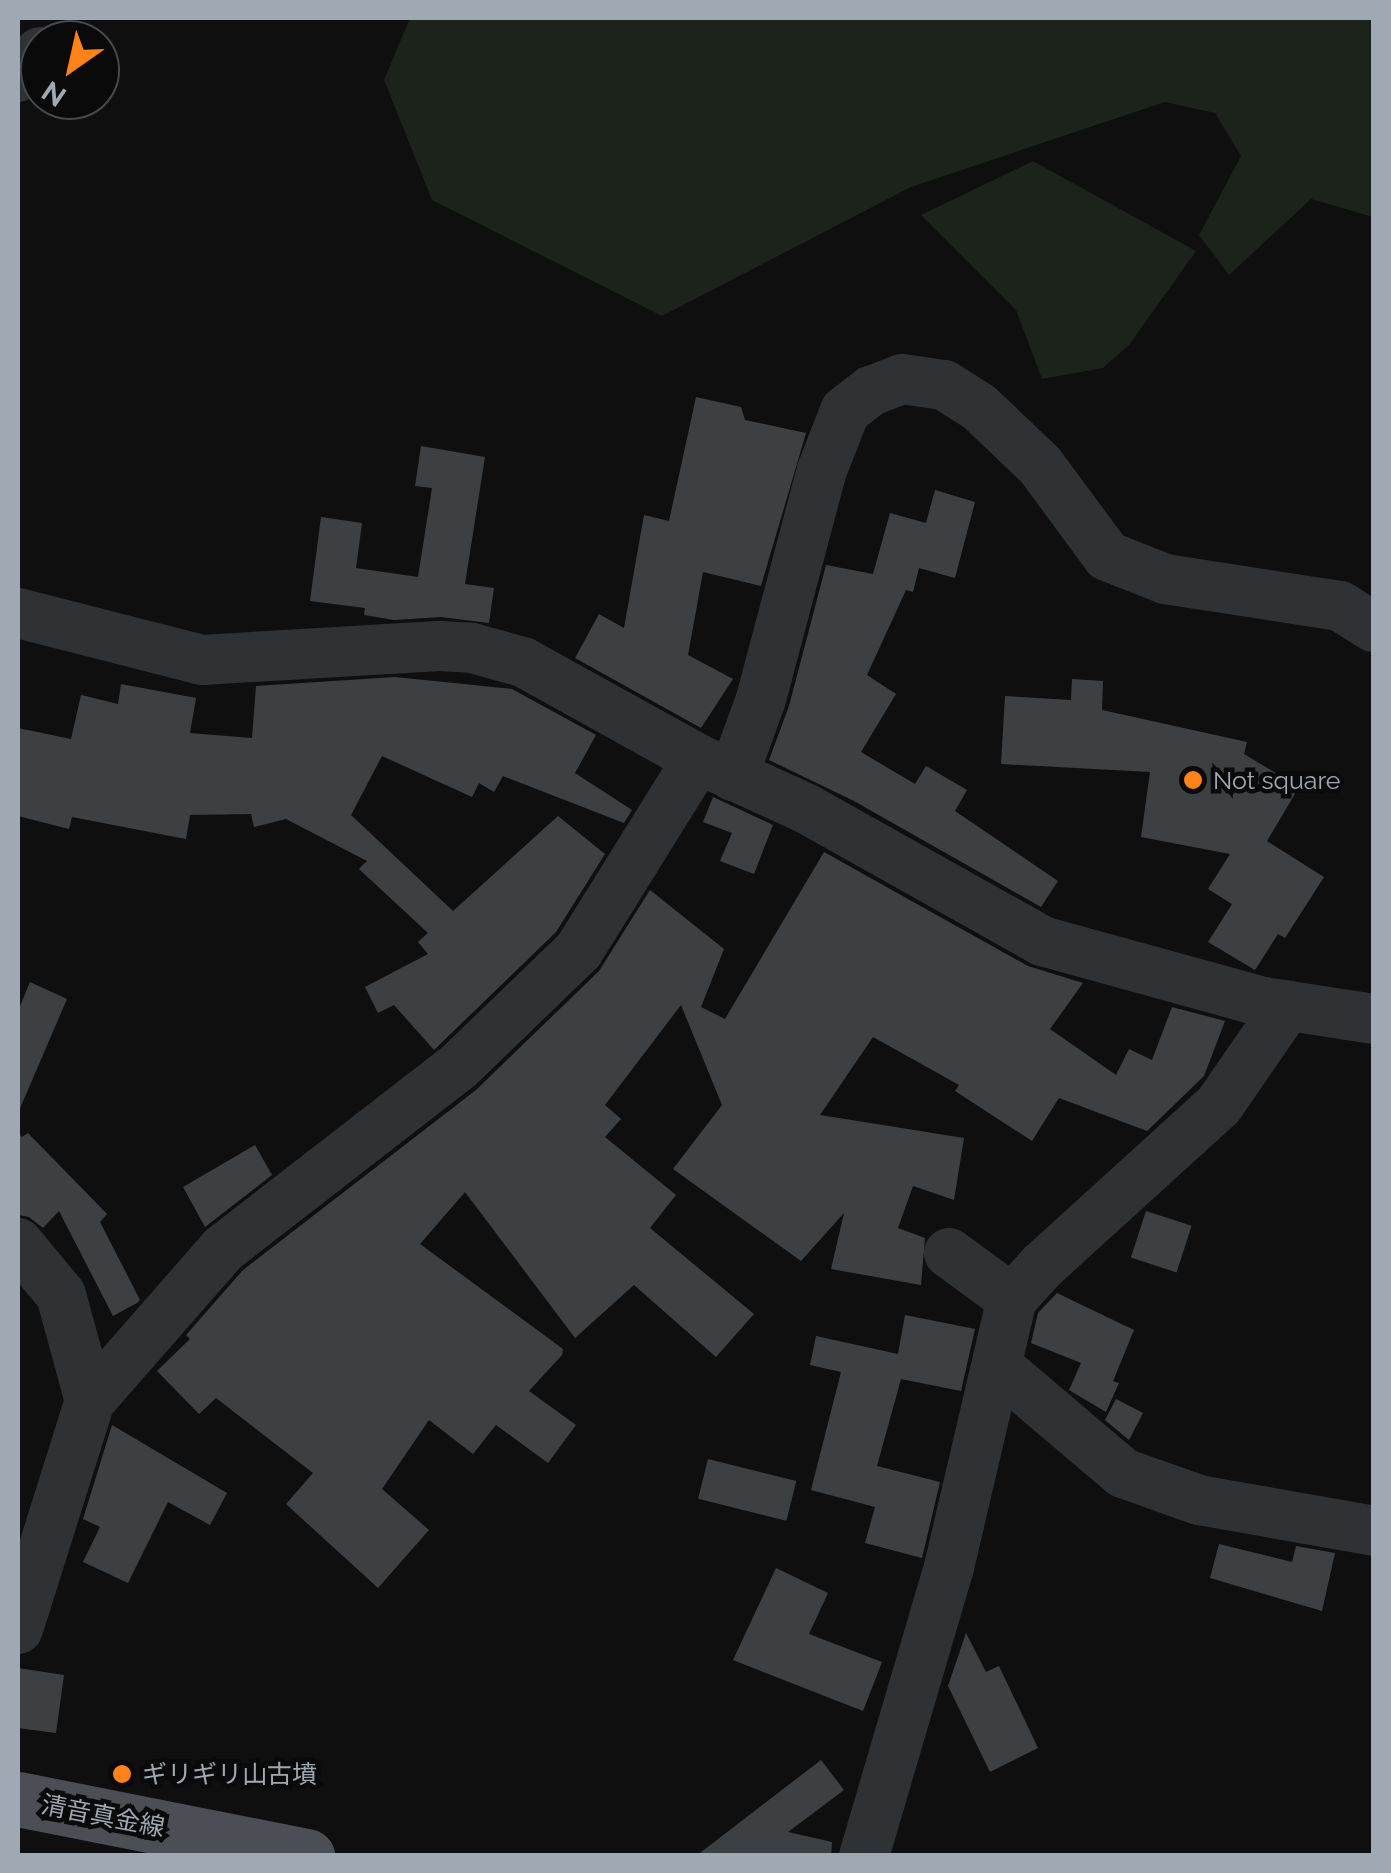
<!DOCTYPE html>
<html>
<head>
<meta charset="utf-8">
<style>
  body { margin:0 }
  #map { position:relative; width:1391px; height:1873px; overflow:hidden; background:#0f0f10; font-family:Raleway,"Noto Sans JP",sans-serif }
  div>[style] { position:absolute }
  .green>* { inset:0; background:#1b231b }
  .building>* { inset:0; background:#3d4043; transform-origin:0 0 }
  .minor>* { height:50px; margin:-25px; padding:0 25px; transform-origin:25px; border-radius:25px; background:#2f3235 }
  .major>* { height:55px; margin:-27.5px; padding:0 27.5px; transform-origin:27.5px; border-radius:27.5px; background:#4b4f55 }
  .dots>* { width:28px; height:28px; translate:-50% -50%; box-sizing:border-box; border:5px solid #0a0a0b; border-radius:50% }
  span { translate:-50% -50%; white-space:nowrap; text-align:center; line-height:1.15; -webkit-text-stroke:9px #0a0a0b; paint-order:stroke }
  .poi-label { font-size:25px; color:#9ea9b3 }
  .left { translate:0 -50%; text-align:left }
  .street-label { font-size:25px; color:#9ea9b3 }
  .frame { position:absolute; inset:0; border:20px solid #9ea9b3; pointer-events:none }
  .north { position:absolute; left:20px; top:20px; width:100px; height:100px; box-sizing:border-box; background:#0a0a0b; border:2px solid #454a4e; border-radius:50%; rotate:214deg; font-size:28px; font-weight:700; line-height:40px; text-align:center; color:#9ea9b3 }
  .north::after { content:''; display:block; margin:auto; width:35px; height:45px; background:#ff8318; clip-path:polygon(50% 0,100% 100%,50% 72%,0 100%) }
</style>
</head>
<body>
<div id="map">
  <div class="green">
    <i style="clip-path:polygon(410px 18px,1373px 18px,1373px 217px,1311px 199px,1229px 275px,1199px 235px,1241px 156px,1215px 113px,1165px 102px,911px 187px,662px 316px,432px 200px,384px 80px)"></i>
    <i style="clip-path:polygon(1033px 161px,1196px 251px,1129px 345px,1103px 368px,1042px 379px,1016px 310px,921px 215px)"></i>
  </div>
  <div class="building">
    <i style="clip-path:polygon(696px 397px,741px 407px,745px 420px,806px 433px,761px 586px,703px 572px,688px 655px,733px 679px,701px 728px,575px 658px,599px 614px,624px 628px,644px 515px,669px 521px)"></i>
    <i style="clip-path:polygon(421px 446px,485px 457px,465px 584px,494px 588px,489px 623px,441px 617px,394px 620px,364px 615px,365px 608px,310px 601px,321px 517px,362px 523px,356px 568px,418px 577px,432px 488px,415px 486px)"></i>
    <i style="clip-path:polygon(935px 490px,975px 502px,955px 578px,919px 568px,913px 592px,906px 590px,867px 675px,896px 694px,861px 752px,915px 784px,926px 766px,967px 790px,955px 811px,1058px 881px,1041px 907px,854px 801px,769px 760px,789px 706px,826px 565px,873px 574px,890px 513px,926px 523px)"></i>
    <i style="clip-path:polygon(395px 677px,512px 689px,596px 735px,575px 773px,632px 810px,624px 823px,503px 776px,494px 792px,479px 783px,472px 797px,382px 756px,351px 815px,453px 911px,558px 816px,605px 854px,556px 932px,434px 1050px,394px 1005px,378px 1013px,365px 987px,428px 954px,418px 942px,428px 933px,359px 869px,367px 861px,286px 819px,254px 827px,251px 814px,190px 815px,186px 839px,72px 817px,69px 829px,18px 816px,18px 728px,71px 739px,81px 695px,118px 704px,121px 684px,196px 698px,190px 733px,252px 738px,256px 686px)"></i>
    <i style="clip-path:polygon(1072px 679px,1103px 681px,1102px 710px,1247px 742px,1244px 754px,1299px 787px,1267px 841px,1324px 877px,1285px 938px,1278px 934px,1255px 970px,1208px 942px,1232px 904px,1208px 889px,1230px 854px,1141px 837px,1150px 772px,1001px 764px,1005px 696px,1071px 700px)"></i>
    <i style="clip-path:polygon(713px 797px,773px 825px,754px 874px,720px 861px,732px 833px,703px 822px)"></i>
    <i style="clip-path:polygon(824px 852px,1028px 966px,1083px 983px,1050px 1029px,1116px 1075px,1129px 1049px,1152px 1060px,1172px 1007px,1225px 1021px,1204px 1076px,1147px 1131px,1059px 1098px,1032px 1141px,955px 1091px,959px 1085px,873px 1037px,820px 1115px,964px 1138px,954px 1200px,913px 1186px,898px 1228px,925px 1238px,921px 1285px,831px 1269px,844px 1213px,801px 1261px,673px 1169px,722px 1105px,681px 1005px,605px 1105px,621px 1119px,605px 1137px,676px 1195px,650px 1228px,754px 1314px,716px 1357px,634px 1285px,575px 1338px,465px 1192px,420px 1244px,563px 1349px,562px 1355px,529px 1391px,576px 1425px,548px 1463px,496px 1425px,473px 1454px,429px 1420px,382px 1489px,429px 1530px,378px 1588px,286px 1504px,313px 1473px,216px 1398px,199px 1414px,157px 1371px,190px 1339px,186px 1335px,243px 1270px,476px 1090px,599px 971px,650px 890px,724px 949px,701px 1007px,725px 1019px)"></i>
    <i style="clip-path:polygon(30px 982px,67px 999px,18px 1113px,18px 1011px)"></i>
    <i style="clip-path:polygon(18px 1133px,22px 1137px,28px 1133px,107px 1214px,100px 1222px,140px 1300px,137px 1303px,113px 1316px,59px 1211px,43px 1228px,29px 1217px,18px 1215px)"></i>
    <i style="clip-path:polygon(255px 1145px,272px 1175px,205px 1227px,183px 1187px)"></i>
    <i style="left:1146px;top:1211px;width:48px;height:49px;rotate:18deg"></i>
    <i style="clip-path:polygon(1057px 1293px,1134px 1330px,1113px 1381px,1119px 1383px,1106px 1412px,1069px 1390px,1081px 1363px,1031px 1343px,1038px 1313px)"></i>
    <i style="clip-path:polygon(905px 1315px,975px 1329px,961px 1391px,901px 1379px,877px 1466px,940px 1482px,922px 1558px,865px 1543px,875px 1507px,811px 1490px,841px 1372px,810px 1365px,816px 1336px,898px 1354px)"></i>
    <i style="clip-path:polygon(1116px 1399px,1143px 1413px,1129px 1440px,1105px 1420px)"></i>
    <i style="clip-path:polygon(112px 1425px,227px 1493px,210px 1525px,168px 1502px,128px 1583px,83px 1562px,100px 1527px,83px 1519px)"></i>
    <i style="left:708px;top:1459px;width:91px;height:41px;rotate:14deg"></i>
    <i style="clip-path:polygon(1219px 1544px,1292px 1562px,1296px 1546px,1335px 1553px,1322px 1611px,1210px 1578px)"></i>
    <i style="clip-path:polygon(776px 1568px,828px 1593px,809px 1634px,882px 1662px,863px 1711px,733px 1660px)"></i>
    <i style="clip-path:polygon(966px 1633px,986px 1672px,999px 1666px,1038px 1748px,990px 1772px,948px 1686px)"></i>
    <i style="clip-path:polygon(18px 1668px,64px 1675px,56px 1733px,18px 1728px)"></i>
    <i style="clip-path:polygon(821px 1760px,844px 1790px,788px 1832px,832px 1842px,831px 1856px,696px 1856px)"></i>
  </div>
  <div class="minor">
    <i style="left:18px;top:77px;width:33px;rotate:-49deg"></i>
    <i style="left:18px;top:613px;width:190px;rotate:14.3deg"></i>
    <i style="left:202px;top:660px;width:237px;rotate:-3.4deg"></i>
    <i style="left:439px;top:646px;width:33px;rotate:3deg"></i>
    <i style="left:472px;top:648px;width:53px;rotate:15.4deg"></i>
    <i style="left:523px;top:662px;width:200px;rotate:29deg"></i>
    <i style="left:698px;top:759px;width:120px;rotate:24.6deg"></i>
    <i style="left:807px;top:809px;width:270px;rotate:29.3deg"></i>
    <i style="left:1042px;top:941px;width:230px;rotate:15.4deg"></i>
    <i style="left:1264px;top:1002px;width:111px;rotate:8.8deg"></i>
    <i style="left:733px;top:776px;width:82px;rotate:-70deg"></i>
    <i style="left:761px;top:699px;width:237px;rotate:-75.1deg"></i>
    <i style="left:822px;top:470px;width:63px;rotate:-68.7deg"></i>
    <i style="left:845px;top:411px;width:33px;rotate:-38deg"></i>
    <i style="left:871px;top:391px;width:33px;rotate:-21deg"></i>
    <i style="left:902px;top:379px;width:42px;rotate:8.1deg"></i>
    <i style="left:944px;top:385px;width:41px;rotate:32.2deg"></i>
    <i style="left:979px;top:407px;width:84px;rotate:43.6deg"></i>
    <i style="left:1040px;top:465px;width:113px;rotate:53.6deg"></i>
    <i style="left:1107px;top:556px;width:62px;rotate:21.6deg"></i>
    <i style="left:1165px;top:579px;width:177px;rotate:8.8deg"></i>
    <i style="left:1340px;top:606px;width:40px;rotate:32deg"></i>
    <i style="left:18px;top:1243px;width:67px;rotate:50.4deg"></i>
    <i style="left:61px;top:1295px;width:110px;rotate:74.7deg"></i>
    <i style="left:949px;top:1253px;width:78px;rotate:36.1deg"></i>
    <i style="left:997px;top:1366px;width:165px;rotate:40.3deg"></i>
    <i style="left:1123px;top:1473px;width:81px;rotate:19.6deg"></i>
    <i style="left:1199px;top:1500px;width:178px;rotate:10deg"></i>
    <i style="left:18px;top:1629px;width:239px;rotate:-72.5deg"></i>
    <i style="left:90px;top:1401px;width:202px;rotate:-48.8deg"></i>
    <i style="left:223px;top:1249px;width:297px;rotate:-37.8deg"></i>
    <i style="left:458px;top:1067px;width:168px;rotate:-44deg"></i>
    <i style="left:579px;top:950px;width:225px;rotate:-58.1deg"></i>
    <i style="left:864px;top:1856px;width:301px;rotate:-73.6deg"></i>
    <i style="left:949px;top:1567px;width:275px;rotate:-76.8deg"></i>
    <i style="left:1012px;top:1299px;width:45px;rotate:-47.7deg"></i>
    <i style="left:1042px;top:1266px;width:239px;rotate:-42.3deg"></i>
    <i style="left:1219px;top:1105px;width:121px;rotate:-55.4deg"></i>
  </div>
  <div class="major">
    <i style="left:18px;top:1799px;width:295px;rotate:11.2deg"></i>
  </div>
  <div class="dots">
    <i style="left:1193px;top:780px;background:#ff8318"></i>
    <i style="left:122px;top:1774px;background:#ff8318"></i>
  </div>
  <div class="poi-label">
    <span class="left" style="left:1213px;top:780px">Not square</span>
    <span class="left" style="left:142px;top:1774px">ギリギリ山古墳</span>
  </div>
  <div class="street-label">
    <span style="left:103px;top:1816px;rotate:11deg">清音真金線</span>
  </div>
  <div class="frame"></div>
  <div class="north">N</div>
</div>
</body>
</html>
